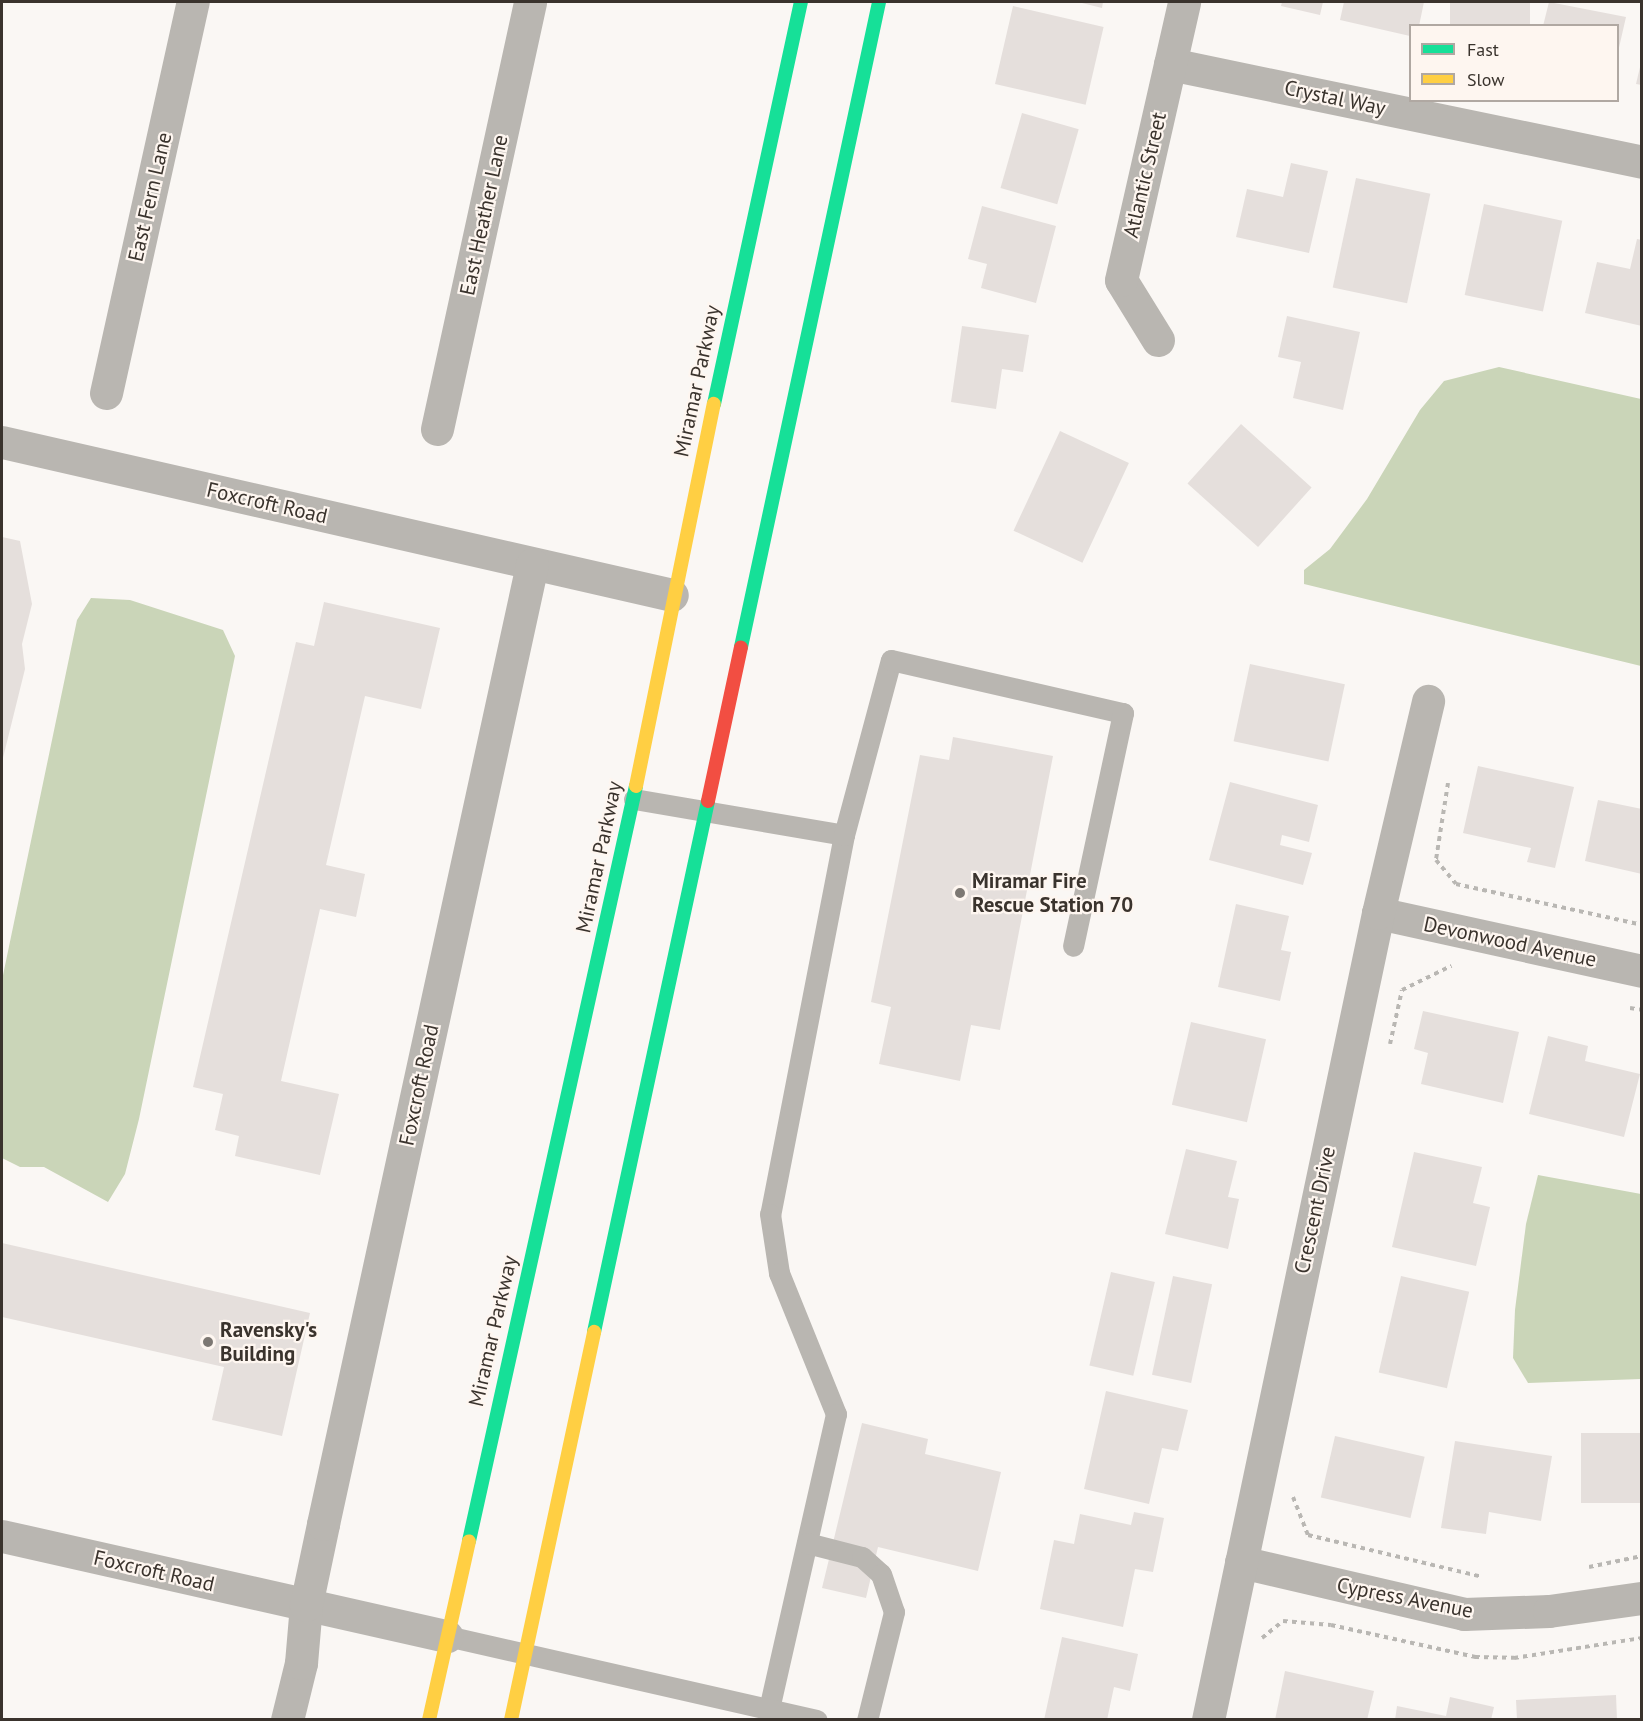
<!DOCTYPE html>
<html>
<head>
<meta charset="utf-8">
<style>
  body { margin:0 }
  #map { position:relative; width:1643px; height:1721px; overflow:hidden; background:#faf7f4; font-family:"PT Sans",sans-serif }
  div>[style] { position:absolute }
  .water>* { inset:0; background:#cad5b8 }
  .building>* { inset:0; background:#e5dfdc; transform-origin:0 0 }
  .path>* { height:4px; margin-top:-2px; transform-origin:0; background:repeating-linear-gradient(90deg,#b9b7b3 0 4.5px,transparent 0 9px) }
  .lane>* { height:21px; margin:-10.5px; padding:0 10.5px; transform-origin:10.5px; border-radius:10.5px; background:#b9b6b1 }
  .street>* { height:33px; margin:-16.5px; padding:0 16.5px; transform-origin:16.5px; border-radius:16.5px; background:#b9b6b1 }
  .fast>* { height:14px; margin:-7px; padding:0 7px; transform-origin:7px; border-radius:7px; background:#16e098 }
  .slow>* { height:14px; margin:-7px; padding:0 7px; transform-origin:7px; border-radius:7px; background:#ffcf43 }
  .jam>* { height:14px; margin:-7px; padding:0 7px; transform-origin:7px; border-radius:7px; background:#f24e42 }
  .dots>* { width:16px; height:16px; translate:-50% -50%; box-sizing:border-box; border:3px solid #fef6f0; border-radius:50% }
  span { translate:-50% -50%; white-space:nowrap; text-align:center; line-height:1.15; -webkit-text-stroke:4.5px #fef6f0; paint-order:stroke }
  .street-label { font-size:21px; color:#3a332d }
  .poi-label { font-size:21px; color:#3a332d; font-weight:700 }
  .left { translate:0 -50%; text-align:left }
  .frame { position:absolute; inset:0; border:3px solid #3a332d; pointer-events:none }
  .legend { position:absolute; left:1409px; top:24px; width:210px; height:78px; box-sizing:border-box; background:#fef6f0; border:2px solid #b0a8a2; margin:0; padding:8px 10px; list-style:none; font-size:18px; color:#3a332d }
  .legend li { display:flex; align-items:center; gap:12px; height:30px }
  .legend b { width:30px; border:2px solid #b0a8a2 }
</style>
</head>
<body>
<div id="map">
  <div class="water">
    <i style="clip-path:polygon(1499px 367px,1641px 399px,1641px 666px,1304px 584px,1304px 570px,1330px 549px,1367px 499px,1420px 410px,1444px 381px)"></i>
    <i style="clip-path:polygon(91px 598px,130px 600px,223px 630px,235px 656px,139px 1119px,125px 1174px,108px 1202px,44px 1167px,20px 1167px,2px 1158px,2px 980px,77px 620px)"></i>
    <i style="clip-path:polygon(1538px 1175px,1641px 1194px,1641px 1379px,1528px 1383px,1513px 1358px,1515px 1310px,1526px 1224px)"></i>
  </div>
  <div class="building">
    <i style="clip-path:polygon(1078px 2px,1103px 2px,1102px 8px)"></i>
    <i style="clip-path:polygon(1282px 2px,1323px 2px,1320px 15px,1281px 6px)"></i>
    <i style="clip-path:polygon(1344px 2px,1424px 2px,1419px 26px,1410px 26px,1410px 36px,1340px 20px)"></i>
    <i style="left:1450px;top:2px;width:80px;height:25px"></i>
    <i style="clip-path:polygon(1549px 2px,1626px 17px,1618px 52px,1618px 26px,1543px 26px)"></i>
    <i style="left:1013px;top:6px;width:93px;height:80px;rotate:13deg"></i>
    <i style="clip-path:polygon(1641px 63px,1642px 63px,1642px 85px,1636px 84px)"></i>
    <i style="left:1022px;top:113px;width:59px;height:78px;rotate:16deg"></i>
    <i style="clip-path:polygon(1291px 163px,1328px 171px,1309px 253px,1236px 237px,1247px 189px,1283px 197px)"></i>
    <i style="left:1356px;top:178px;width:76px;height:112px;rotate:12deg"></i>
    <i style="left:1484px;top:204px;width:80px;height:93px;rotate:12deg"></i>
    <i style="clip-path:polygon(982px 206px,1056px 226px,1036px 303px,981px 288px,987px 264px,968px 259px)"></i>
    <i style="clip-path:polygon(1637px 239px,1642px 240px,1642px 326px,1585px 313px,1597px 262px,1630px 269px)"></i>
    <i style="clip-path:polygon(1287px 316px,1360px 332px,1343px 410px,1293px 398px,1301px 362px,1278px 357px)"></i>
    <i style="clip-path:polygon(962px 326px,1029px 335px,1023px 372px,1002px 369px,996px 409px,951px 402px)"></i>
    <i style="left:1241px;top:424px;width:95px;height:80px;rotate:42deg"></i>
    <i style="left:1060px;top:431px;width:76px;height:110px;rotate:25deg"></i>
    <i style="clip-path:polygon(2px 537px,20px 541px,32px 604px,22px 644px,25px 669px,2px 762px)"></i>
    <i style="clip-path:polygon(324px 602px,440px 628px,421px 709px,365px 696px,326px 865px,365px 874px,356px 917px,320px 909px,281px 1081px,339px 1094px,320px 1175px,235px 1156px,239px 1136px,215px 1130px,223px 1094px,193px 1087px,296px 642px,314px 646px)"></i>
    <i style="left:1250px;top:664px;width:97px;height:79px;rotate:12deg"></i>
    <i style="clip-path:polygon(953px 737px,1053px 756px,1000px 1030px,971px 1025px,960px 1081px,879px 1064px,891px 1007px,871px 1002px,920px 755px,949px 760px)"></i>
    <i style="clip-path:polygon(1478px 766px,1574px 787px,1555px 868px,1527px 862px,1531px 848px,1463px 833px)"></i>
    <i style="clip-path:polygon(1230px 782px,1318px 805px,1309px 842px,1282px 835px,1280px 845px,1312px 853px,1303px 885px,1209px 860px)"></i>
    <i style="clip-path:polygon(1598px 800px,1642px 809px,1642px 874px,1585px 861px)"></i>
    <i style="clip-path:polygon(1236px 904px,1289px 916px,1281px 950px,1291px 952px,1280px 1001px,1218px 987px)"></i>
    <i style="clip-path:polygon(1423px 1011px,1519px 1032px,1503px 1103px,1421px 1084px,1428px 1053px,1414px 1049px)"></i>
    <i style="left:1191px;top:1022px;width:77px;height:85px;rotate:13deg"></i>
    <i style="clip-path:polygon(1548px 1036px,1588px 1046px,1585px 1061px,1640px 1074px,1624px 1137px,1529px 1114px)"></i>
    <i style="clip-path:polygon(1186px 1149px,1237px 1161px,1228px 1197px,1239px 1199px,1228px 1249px,1165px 1234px)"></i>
    <i style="clip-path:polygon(1414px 1152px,1482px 1167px,1473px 1203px,1490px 1207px,1476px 1266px,1392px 1247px)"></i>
    <i style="clip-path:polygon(2px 1243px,310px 1313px,282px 1436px,212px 1420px,224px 1367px,2px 1317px)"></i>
    <i style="left:1111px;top:1272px;width:45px;height:96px;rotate:13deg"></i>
    <i style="left:1173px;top:1276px;width:40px;height:101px;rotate:12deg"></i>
    <i style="left:1401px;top:1276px;width:70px;height:99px;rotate:13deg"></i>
    <i style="clip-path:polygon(1106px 1391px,1188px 1410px,1178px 1451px,1162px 1448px,1149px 1504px,1084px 1489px)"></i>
    <i style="clip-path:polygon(862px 1423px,928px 1439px,925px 1454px,1001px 1472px,978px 1571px,878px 1547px,866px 1598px,822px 1588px)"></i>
    <i style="left:1642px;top:1433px;width:70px;height:61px;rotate:90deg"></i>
    <i style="left:1335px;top:1436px;width:92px;height:63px;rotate:13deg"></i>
    <i style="clip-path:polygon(1455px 1441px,1552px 1456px,1541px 1521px,1489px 1512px,1486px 1534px,1441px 1528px)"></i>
    <i style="clip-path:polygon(1134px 1512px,1164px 1518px,1153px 1572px,1135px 1569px,1123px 1627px,1040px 1609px,1054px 1540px,1074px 1544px,1080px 1514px,1131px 1525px)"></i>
    <i style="clip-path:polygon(1062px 1637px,1138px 1654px,1130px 1691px,1114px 1687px,1107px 1720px,1044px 1720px)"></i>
    <i style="clip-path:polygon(1285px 1671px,1374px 1691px,1367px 1720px,1275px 1720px)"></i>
    <i style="clip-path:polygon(1616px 1695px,1617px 1720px,1517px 1720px,1516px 1700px)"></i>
    <i style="clip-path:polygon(1450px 1697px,1494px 1707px,1491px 1720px,1395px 1720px,1397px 1706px,1446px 1716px)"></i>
  </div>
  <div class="path">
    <i style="left:1448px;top:783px;width:78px;rotate:98.9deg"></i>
    <i style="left:1436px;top:860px;width:31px;rotate:50deg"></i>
    <i style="left:1456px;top:884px;width:190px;rotate:12.4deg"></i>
    <i style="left:1630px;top:1008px;width:12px;rotate:9deg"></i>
    <i style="left:1390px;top:1044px;width:55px;rotate:-77.5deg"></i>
    <i style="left:1402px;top:990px;width:55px;rotate:-26.1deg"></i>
    <i style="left:1293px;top:1497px;width:41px;rotate:68.5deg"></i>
    <i style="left:1308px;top:1535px;width:176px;rotate:13.5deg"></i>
    <i style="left:1589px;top:1567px;width:54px;rotate:-11.7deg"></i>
    <i style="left:1262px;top:1638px;width:27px;rotate:-39deg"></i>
    <i style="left:1283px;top:1621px;width:48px;rotate:4.8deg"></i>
    <i style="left:1331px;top:1625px;width:148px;rotate:12.5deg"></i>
    <i style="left:1475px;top:1657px;width:39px;rotate:1deg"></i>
    <i style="left:1514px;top:1658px;width:130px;rotate:-8.9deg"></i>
  </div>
  <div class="lane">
    <i style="left:634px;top:799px;width:213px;rotate:9.7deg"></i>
    <i style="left:844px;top:835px;width:386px;rotate:101deg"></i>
    <i style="left:770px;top:1214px;width:60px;rotate:81.3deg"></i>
    <i style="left:779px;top:1273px;width:152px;rotate:68deg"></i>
    <i style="left:836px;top:1414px;width:302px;rotate:102.8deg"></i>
    <i style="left:844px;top:835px;width:181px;rotate:-75deg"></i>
    <i style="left:891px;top:660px;width:238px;rotate:12.9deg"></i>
    <i style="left:1123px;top:713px;width:238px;rotate:102.1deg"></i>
    <i style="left:807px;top:1543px;width:57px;rotate:14.3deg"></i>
    <i style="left:862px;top:1557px;width:25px;rotate:42deg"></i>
    <i style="left:881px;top:1574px;width:40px;rotate:71.1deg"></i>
    <i style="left:894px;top:1612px;width:111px;rotate:104deg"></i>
    <i style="left:447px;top:1636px;width:379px;rotate:12.8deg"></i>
  </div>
  <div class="street">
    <i style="left:1170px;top:64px;width:482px;rotate:11.7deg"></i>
    <i style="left:1158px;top:340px;width:70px;rotate:-121.7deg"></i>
    <i style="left:1121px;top:280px;width:285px;rotate:-77.2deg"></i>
    <i style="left:106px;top:393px;width:401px;rotate:-77.5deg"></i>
    <i style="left:437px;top:429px;width:437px;rotate:-77.7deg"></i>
    <i style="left:2px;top:442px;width:687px;rotate:12.86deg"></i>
    <i style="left:1378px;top:913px;width:270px;rotate:12.4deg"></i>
    <i style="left:2px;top:1536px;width:456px;rotate:12.7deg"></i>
    <i style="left:1241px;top:1562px;width:229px;rotate:13.1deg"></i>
    <i style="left:1464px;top:1614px;width:85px;rotate:-2deg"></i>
    <i style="left:1549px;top:1611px;width:94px;rotate:-8deg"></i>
    <i style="left:287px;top:1720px;width:59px;rotate:-76.2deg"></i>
    <i style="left:301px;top:1663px;width:58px;rotate:-85.1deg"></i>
    <i style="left:306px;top:1605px;width:83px;rotate:-78.1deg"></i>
    <i style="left:323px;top:1524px;width:982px;rotate:-77.71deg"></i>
    <i style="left:1208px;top:1720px;width:825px;rotate:-78.1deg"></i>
    <i style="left:1378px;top:913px;width:218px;rotate:-76.7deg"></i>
  </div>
  <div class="fast">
    <i style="left:714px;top:404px;width:411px;rotate:-77.8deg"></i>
    <i style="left:741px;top:647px;width:660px;rotate:-77.92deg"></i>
    <i style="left:594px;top:1332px;width:543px;rotate:-77.88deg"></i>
    <i style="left:469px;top:1541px;width:773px;rotate:-77.53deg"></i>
  </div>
  <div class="slow">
    <i style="left:636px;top:786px;width:390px;rotate:-78.5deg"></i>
    <i style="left:429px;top:1720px;width:183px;rotate:-77.4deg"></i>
    <i style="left:511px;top:1720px;width:397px;rotate:-77.9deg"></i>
  </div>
  <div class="jam">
    <i style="left:708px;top:801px;width:157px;rotate:-77.9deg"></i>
  </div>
  <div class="dots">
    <i style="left:960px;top:893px;background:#7d7873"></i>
    <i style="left:208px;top:1342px;background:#7d7873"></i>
  </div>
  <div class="street-label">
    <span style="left:1335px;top:98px;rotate:12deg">Crystal Way</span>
    <span style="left:1145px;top:175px;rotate:-77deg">Atlantic Street</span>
    <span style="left:150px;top:197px;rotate:-77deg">East Fern Lane</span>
    <span style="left:484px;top:215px;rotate:-78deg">East Heather Lane</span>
    <span style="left:697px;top:381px;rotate:-78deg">Miramar Parkway</span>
    <span style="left:267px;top:503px;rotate:13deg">Foxcroft Road</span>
    <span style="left:599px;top:857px;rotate:-78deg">Miramar Parkway</span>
    <span style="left:1510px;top:942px;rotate:12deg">Devonwood Avenue</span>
    <span style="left:419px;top:1085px;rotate:-78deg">Foxcroft Road</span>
    <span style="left:1315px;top:1210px;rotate:-78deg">Crescent Drive</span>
    <span style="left:493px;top:1331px;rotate:-77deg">Miramar Parkway</span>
    <span style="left:154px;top:1571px;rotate:13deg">Foxcroft Road</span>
    <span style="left:1405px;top:1598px;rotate:11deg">Cypress Avenue</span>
  </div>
  <div class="poi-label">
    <span class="left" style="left:972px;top:893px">Miramar Fire<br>Rescue Station 70</span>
    <span class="left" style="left:220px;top:1342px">Ravensky's<br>Building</span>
  </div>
  <div class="frame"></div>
  <ul class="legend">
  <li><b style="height:8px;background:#16e098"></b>Fast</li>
  <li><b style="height:8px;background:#ffcf43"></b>Slow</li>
  </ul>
</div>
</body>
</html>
